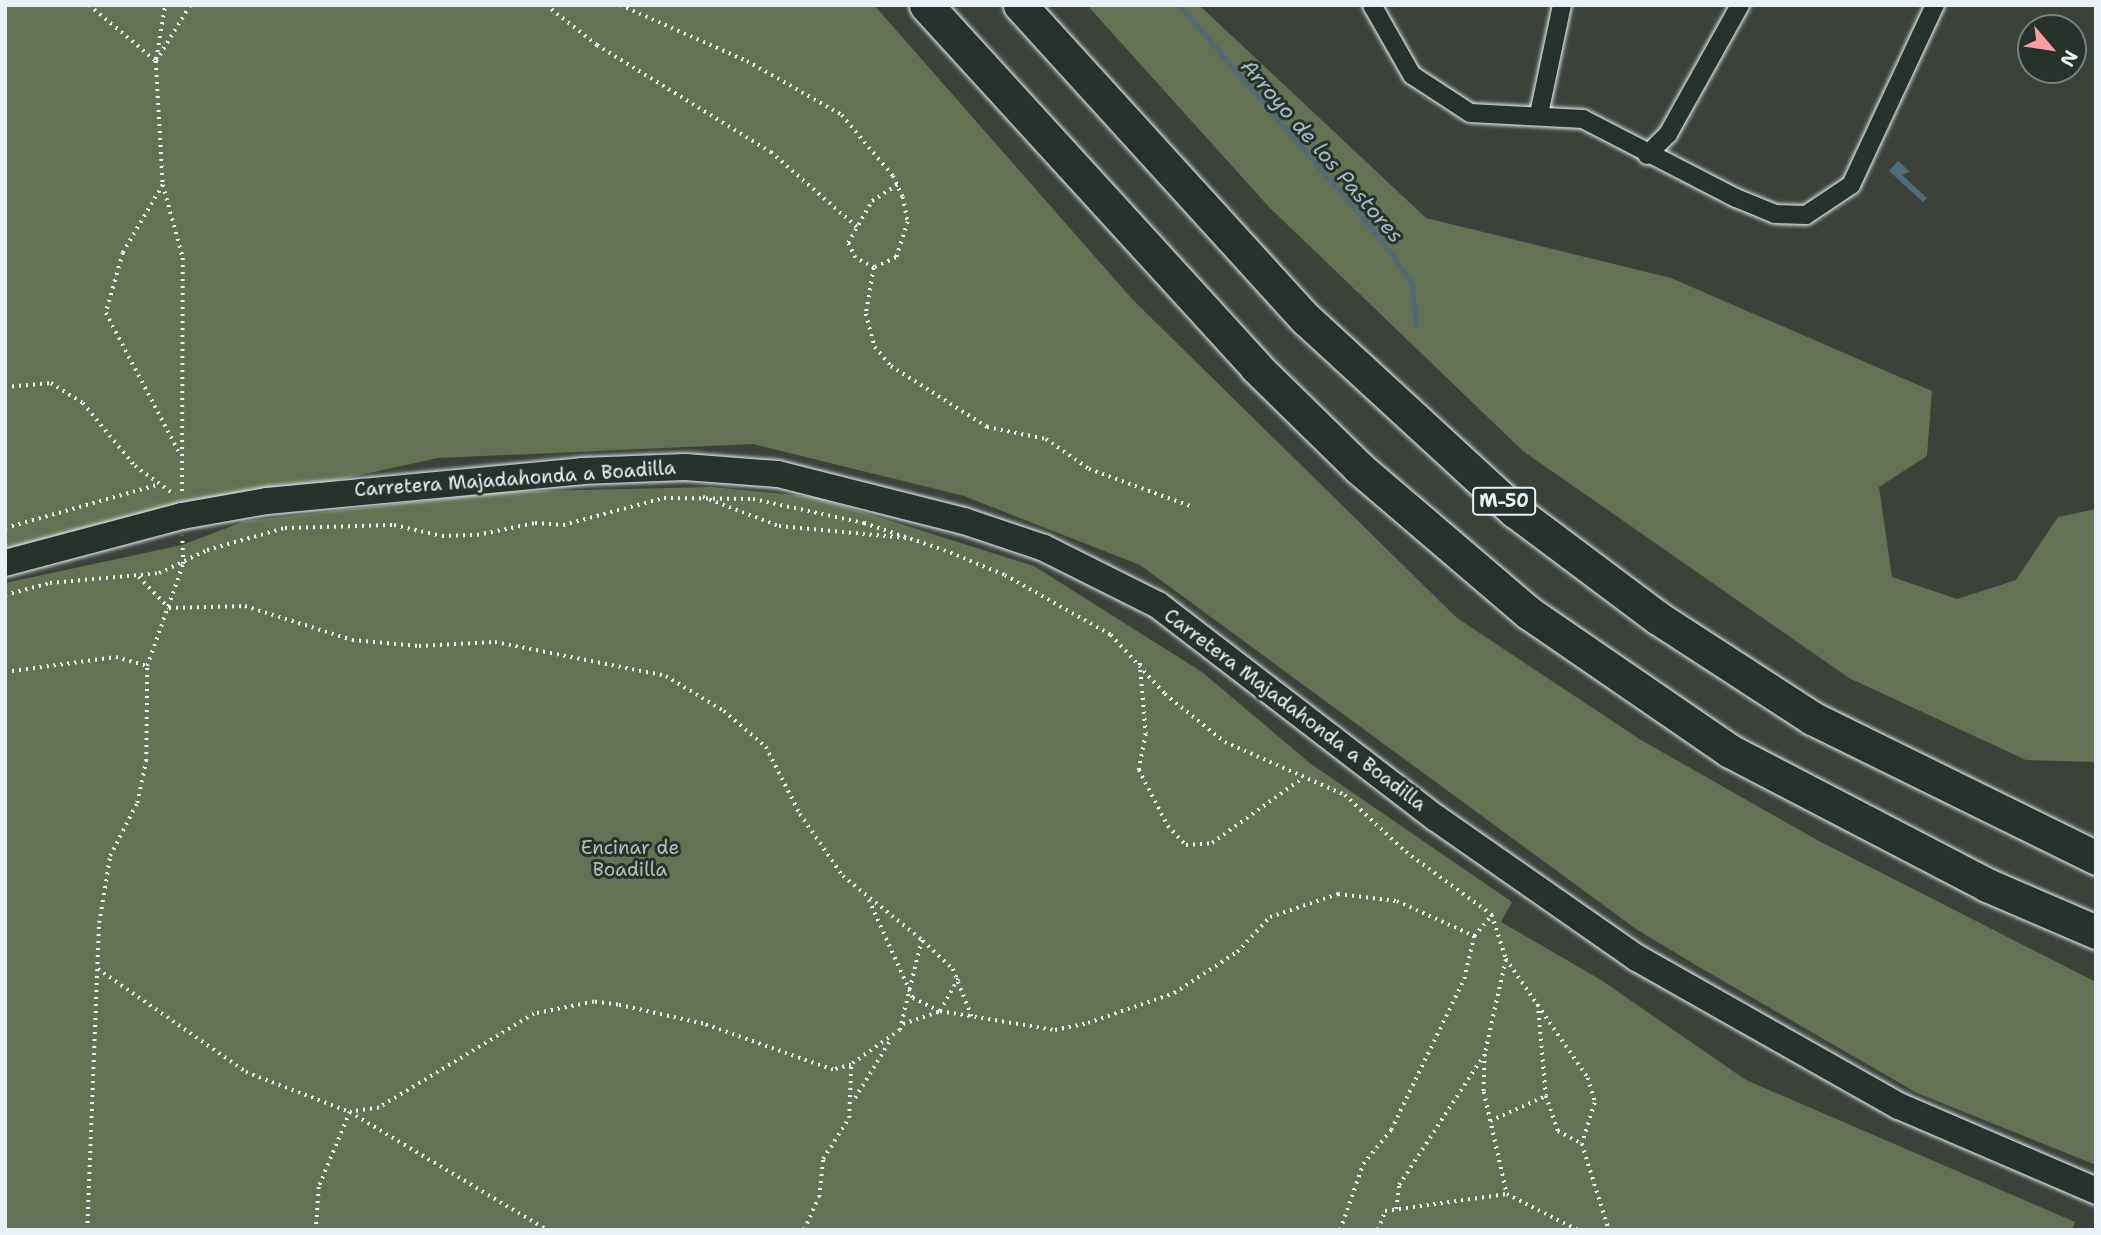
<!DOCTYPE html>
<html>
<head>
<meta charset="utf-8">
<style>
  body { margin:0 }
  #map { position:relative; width:2101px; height:1235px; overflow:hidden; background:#3c413a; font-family:"Shantell Sans",sans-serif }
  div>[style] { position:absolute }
  .green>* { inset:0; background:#647253 }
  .water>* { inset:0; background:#506b76 }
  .stream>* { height:5px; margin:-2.5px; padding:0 2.5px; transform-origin:2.5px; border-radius:2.5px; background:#506b76 }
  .path>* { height:3.5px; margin-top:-1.75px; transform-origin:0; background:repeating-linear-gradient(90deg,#e8f1f8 0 2px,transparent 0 7px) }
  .roads { filter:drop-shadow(0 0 2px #e8f1f8) drop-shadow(0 0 2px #e8f1f8) }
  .street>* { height:18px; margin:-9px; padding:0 9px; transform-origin:9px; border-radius:9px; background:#26332d }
  .secondary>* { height:26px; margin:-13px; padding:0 13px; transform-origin:13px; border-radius:13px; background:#26332d }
  .highway>* { height:33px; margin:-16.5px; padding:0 16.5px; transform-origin:16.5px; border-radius:16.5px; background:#26332d }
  span { translate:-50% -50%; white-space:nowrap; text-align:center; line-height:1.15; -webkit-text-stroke:6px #26332d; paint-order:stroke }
  .shield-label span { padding:2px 5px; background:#26332d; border:2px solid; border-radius:5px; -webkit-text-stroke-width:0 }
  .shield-label { font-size:18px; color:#e8f1f8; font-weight:700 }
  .street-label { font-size:19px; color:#e8f1f8 }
  .park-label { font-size:19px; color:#b3beb6 }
  .water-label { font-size:21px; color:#abbbc4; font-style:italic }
  .frame { position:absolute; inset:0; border:7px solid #e8f1f8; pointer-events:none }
  .north { position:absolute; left:2017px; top:14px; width:70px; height:70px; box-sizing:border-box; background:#26332d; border:2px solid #747f7e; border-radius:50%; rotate:119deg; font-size:19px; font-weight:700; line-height:28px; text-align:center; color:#e8f1f8 }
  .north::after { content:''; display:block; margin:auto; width:24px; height:32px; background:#ff9aa2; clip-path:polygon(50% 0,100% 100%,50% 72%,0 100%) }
</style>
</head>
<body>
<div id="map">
  <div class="green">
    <i style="clip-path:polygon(5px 5px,874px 5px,1133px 300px,1457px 618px,1641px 740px,1817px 840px,2096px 982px,2096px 1165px,1917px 1093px,1694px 964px,1636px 929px,1140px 565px,964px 496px,753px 444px,438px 458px,5px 552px)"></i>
    <i style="clip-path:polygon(1087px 5px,1199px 5px,1426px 218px,1671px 278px,1932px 391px,1927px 456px,1879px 487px,1892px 577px,1957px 599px,2016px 580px,2058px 517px,2096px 509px,2096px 762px,2026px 760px,1849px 678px,1523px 451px,1269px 207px)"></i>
    <i style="clip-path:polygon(711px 487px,815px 497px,1034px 566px,1202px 672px,1311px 764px,1512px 902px,1501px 922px,1601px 980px,1746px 1080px,2075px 1222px,2072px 1230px,5px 1230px,5px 583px,182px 545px,245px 521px,502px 492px)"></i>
  </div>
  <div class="water">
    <i style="clip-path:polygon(1898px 161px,1910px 172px,1902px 175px,1927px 198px,1923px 202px,1889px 171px)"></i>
  </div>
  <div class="stream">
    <i style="left:1179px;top:5px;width:306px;rotate:49.2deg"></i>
    <i style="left:1379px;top:237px;width:57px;rotate:54.3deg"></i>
    <i style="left:1412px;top:283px;width:44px;rotate:84.8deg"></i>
  </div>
  <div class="path">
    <i style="left:89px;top:5px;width:87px;rotate:39.9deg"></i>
    <i style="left:156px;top:61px;width:124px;rotate:86.8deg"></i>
    <i style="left:163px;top:185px;width:76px;rotate:74.7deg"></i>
    <i style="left:183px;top:258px;width:236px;rotate:90.2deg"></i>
    <i style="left:546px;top:5px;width:65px;rotate:38.1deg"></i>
    <i style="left:597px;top:45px;width:204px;rotate:31.6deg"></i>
    <i style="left:771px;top:152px;width:114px;rotate:41.1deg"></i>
    <i style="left:620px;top:5px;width:139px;rotate:23.8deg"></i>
    <i style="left:747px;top:61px;width:109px;rotate:29.6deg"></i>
    <i style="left:842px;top:115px;width:80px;rotate:50.1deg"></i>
    <i style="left:893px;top:176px;width:23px;rotate:65deg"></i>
    <i style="left:903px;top:197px;width:25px;rotate:79deg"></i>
    <i style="left:908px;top:222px;width:38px;rotate:108deg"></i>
    <i style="left:896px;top:258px;width:24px;rotate:156deg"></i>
    <i style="left:874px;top:268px;width:21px;rotate:-152deg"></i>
    <i style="left:855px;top:258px;width:17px;rotate:-115deg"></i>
    <i style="left:848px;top:243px;width:48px;rotate:-60.3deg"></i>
    <i style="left:872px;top:201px;width:30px;rotate:-33deg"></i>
    <i style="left:156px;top:59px;width:55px;rotate:-80.5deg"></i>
    <i style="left:156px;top:61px;width:66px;rotate:-58.7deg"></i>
    <i style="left:163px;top:185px;width:79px;rotate:120.5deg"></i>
    <i style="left:123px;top:253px;width:62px;rotate:105.8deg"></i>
    <i style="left:106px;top:313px;width:159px;rotate:62.3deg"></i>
    <i style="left:874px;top:268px;width:47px;rotate:99.9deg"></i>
    <i style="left:866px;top:314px;width:34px;rotate:75deg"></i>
    <i style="left:875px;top:347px;width:25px;rotate:50deg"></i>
    <i style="left:891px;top:366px;width:114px;rotate:32.4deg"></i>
    <i style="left:987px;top:427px;width:60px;rotate:11.5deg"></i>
    <i style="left:1046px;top:439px;width:52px;rotate:34.9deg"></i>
    <i style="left:1089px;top:469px;width:111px;rotate:20.1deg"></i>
    <i style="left:5px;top:387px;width:46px;rotate:-5deg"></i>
    <i style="left:51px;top:383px;width:38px;rotate:32deg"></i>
    <i style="left:83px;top:403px;width:82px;rotate:50.5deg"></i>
    <i style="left:135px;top:466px;width:49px;rotate:35.9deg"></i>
    <i style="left:703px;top:497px;width:81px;rotate:20.9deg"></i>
    <i style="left:779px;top:526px;width:128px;rotate:5.4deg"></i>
    <i style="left:5px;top:528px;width:158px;rotate:-15.8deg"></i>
    <i style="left:139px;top:577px;width:43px;rotate:45.9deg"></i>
    <i style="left:169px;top:608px;width:76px;rotate:-1.5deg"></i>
    <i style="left:245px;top:606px;width:112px;rotate:17.6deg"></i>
    <i style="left:352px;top:640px;width:67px;rotate:5.1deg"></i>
    <i style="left:419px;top:646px;width:76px;rotate:-3deg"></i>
    <i style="left:495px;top:642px;width:174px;rotate:11.2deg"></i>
    <i style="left:666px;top:676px;width:68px;rotate:31.1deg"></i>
    <i style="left:724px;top:711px;width:55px;rotate:40.6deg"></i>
    <i style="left:766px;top:747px;width:75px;rotate:63.1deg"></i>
    <i style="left:800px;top:814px;width:75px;rotate:55.3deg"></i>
    <i style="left:843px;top:876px;width:102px;rotate:39deg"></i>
    <i style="left:922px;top:940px;width:93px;rotate:103.7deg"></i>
    <i style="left:900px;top:1030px;width:60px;rotate:144.5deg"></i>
    <i style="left:851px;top:1065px;width:19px;rotate:164deg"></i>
    <i style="left:833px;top:1070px;width:138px;rotate:-160.5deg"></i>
    <i style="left:703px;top:1024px;width:87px;rotate:-167.4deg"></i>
    <i style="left:618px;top:1005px;width:24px;rotate:-173deg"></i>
    <i style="left:594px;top:1002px;width:61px;rotate:168.7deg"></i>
    <i style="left:534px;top:1014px;width:181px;rotate:148.8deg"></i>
    <i style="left:379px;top:1108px;width:29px;rotate:172deg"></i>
    <i style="left:350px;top:1112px;width:81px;rotate:112.5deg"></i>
    <i style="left:319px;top:1187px;width:43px;rotate:94deg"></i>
    <i style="left:5px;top:595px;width:47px;rotate:-14.9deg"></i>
    <i style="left:50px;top:583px;width:109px;rotate:-5.2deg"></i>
    <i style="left:159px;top:573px;width:53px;rotate:-25.6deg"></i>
    <i style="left:207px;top:550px;width:81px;rotate:-15.8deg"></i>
    <i style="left:285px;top:528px;width:109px;rotate:-1.6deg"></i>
    <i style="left:394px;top:525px;width:49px;rotate:12.9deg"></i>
    <i style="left:442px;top:536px;width:35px;rotate:-2deg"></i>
    <i style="left:477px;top:535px;width:59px;rotate:-11.7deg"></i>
    <i style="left:535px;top:523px;width:28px;rotate:4deg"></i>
    <i style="left:563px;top:525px;width:105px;rotate:-15deg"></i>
    <i style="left:664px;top:498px;width:89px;rotate:0.6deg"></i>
    <i style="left:753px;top:499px;width:114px;rotate:12.2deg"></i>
    <i style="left:864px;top:523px;width:84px;rotate:18.6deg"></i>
    <i style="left:944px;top:550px;width:66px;rotate:22.3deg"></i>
    <i style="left:1005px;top:575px;width:122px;rotate:29.5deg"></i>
    <i style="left:1111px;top:635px;width:80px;rotate:47.5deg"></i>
    <i style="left:1165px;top:694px;width:77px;rotate:38.7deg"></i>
    <i style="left:1225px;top:742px;width:131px;rotate:23.8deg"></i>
    <i style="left:1345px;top:795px;width:83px;rotate:43.1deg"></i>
    <i style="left:1406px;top:852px;width:107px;rotate:36.2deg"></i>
    <i style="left:1492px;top:915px;width:46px;rotate:72.3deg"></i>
    <i style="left:1506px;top:959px;width:145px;rotate:55.4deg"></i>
    <i style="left:1588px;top:1078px;width:26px;rotate:74deg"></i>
    <i style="left:1595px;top:1103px;width:43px;rotate:107.6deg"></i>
    <i style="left:1582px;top:1144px;width:90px;rotate:72.6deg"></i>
    <i style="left:1140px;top:663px;width:71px;rotate:85.2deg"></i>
    <i style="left:1146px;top:734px;width:37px;rotate:101deg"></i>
    <i style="left:1139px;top:770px;width:63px;rotate:62.6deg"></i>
    <i style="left:1168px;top:826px;width:26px;rotate:47deg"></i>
    <i style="left:1186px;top:845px;width:26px;rotate:-4deg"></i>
    <i style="left:1212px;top:843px;width:110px;rotate:-35.7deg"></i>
    <i style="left:5px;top:672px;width:112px;rotate:-7.7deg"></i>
    <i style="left:116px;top:657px;width:32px;rotate:16deg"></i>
    <i style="left:869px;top:900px;width:107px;rotate:65.8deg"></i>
    <i style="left:913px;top:998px;width:30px;rotate:26deg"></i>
    <i style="left:940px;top:1011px;width:38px;rotate:-61deg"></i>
    <i style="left:923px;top:941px;width:41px;rotate:43deg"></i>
    <i style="left:953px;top:969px;width:52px;rotate:68.4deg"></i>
    <i style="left:1506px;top:960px;width:96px;rotate:102.6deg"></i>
    <i style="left:1485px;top:1054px;width:38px;rotate:92deg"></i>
    <i style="left:1484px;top:1092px;width:105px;rotate:77.3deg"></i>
    <i style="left:98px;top:969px;width:180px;rotate:34.8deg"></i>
    <i style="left:246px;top:1072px;width:111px;rotate:21deg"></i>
    <i style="left:350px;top:1112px;width:230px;rotate:30.9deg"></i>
    <i style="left:1538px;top:1004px;width:92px;rotate:85deg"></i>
    <i style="left:903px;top:1024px;width:39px;rotate:-19deg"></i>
    <i style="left:940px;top:1011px;width:117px;rotate:9.4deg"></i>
    <i style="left:1055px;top:1030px;width:34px;rotate:-12deg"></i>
    <i style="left:1088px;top:1023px;width:91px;rotate:-19.2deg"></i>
    <i style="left:1174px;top:993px;width:75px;rotate:-33.1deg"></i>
    <i style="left:1237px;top:952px;width:48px;rotate:-46.7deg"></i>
    <i style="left:1270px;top:917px;width:72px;rotate:-18.7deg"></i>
    <i style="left:1338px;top:894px;width:59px;rotate:6.8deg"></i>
    <i style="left:1397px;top:901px;width:85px;rotate:24.4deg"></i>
    <i style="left:855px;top:1098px;width:66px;rotate:-58.7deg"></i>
    <i style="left:1490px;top:1121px;width:61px;rotate:-24.1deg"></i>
    <i style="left:1546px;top:1096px;width:37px;rotate:71deg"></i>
    <i style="left:1558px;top:1131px;width:27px;rotate:28deg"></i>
    <i style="left:1396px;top:1209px;width:24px;rotate:-83deg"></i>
    <i style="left:1399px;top:1185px;width:155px;rotate:-56.8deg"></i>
    <i style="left:87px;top:1230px;width:307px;rotate:-87.8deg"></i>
    <i style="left:99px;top:923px;width:68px;rotate:-80.7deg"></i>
    <i style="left:110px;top:856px;width:59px;rotate:-63deg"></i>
    <i style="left:137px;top:803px;width:43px;rotate:-77.9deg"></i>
    <i style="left:146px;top:761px;width:95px;rotate:-89.4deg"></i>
    <i style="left:147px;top:666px;width:108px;rotate:-70.6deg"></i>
    <i style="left:183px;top:564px;width:28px;rotate:-92deg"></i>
    <i style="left:804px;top:1230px;width:36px;rotate:-66deg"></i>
    <i style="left:819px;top:1197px;width:38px;rotate:-84deg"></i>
    <i style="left:823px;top:1159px;width:49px;rotate:-57.6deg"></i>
    <i style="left:849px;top:1118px;width:53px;rotate:-87.8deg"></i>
    <i style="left:1340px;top:1230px;width:70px;rotate:-70.8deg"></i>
    <i style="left:1363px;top:1164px;width:44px;rotate:-50.5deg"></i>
    <i style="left:1391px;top:1130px;width:168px;rotate:-64.2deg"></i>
    <i style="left:1464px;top:979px;width:44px;rotate:-76.9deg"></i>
    <i style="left:1474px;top:936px;width:28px;rotate:-49deg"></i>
    <i style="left:1378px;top:1230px;width:20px;rotate:-70deg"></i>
    <i style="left:1385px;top:1211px;width:123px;rotate:-7.9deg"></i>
    <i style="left:1507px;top:1194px;width:80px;rotate:26.9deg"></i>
  </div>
  <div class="roads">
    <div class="street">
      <i style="left:1372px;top:5px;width:81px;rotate:60.3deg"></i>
      <i style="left:1412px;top:75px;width:69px;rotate:33.2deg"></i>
      <i style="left:1470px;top:113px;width:113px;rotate:3deg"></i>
      <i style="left:1583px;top:119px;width:172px;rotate:27.3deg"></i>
      <i style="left:1736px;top:198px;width:42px;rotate:22.3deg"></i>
      <i style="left:1775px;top:214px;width:31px;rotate:2deg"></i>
      <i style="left:1806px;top:215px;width:54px;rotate:-33.7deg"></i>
      <i style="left:1851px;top:185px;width:199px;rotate:-65deg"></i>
      <i style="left:1539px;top:114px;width:111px;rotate:-78.1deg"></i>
      <i style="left:1647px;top:155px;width:30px;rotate:-45deg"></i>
      <i style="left:1668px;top:134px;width:148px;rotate:-60.8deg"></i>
    </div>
    <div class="secondary">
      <i style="left:5px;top:563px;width:183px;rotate:-14.9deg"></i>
      <i style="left:182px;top:516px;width:86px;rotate:-10deg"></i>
      <i style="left:267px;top:501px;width:316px;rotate:-5.4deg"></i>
      <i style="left:582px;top:471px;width:103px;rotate:-2.2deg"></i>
      <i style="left:685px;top:467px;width:93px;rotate:4.3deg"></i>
      <i style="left:778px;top:474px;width:192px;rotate:14.2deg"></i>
      <i style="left:964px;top:521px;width:84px;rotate:18.6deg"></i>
      <i style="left:1044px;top:548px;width:127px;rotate:26.6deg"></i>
      <i style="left:1158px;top:605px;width:350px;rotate:37.5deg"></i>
      <i style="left:1436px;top:818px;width:245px;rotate:34.9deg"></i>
      <i style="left:1637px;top:958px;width:301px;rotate:29.5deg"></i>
      <i style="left:1899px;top:1106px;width:215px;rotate:23.3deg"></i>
    </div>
    <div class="highway">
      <i style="left:926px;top:5px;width:490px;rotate:47.6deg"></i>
      <i style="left:1256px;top:367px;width:144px;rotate:44.4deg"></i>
      <i style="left:1359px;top:468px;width:223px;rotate:40.5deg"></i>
      <i style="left:1529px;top:613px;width:244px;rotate:34.5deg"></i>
      <i style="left:1730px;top:751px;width:290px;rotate:27.5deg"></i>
      <i style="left:1987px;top:885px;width:119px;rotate:23.3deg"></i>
      <i style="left:1020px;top:5px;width:425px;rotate:47.7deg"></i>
      <i style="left:1306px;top:319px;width:284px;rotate:42.6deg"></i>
      <i style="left:1515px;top:511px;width:179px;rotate:36.8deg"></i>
      <i style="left:1658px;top:618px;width:184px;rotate:33deg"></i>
      <i style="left:1812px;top:718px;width:317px;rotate:26.2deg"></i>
    </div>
  </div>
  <div class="shield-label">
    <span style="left:1504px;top:501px">M-50</span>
  </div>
  <div class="street-label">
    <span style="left:515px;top:479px;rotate:-4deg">Carretera Majadahonda a Boadilla</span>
    <span style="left:1295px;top:710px;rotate:37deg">Carretera Majadahonda a Boadilla</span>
  </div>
  <div class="park-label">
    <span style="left:630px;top:859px">Encinar de<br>Boadilla</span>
  </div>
  <div class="water-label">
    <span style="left:1322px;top:151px;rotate:49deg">Arroyo de los Pastores</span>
  </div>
  <div class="frame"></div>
  <div class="north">N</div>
</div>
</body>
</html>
